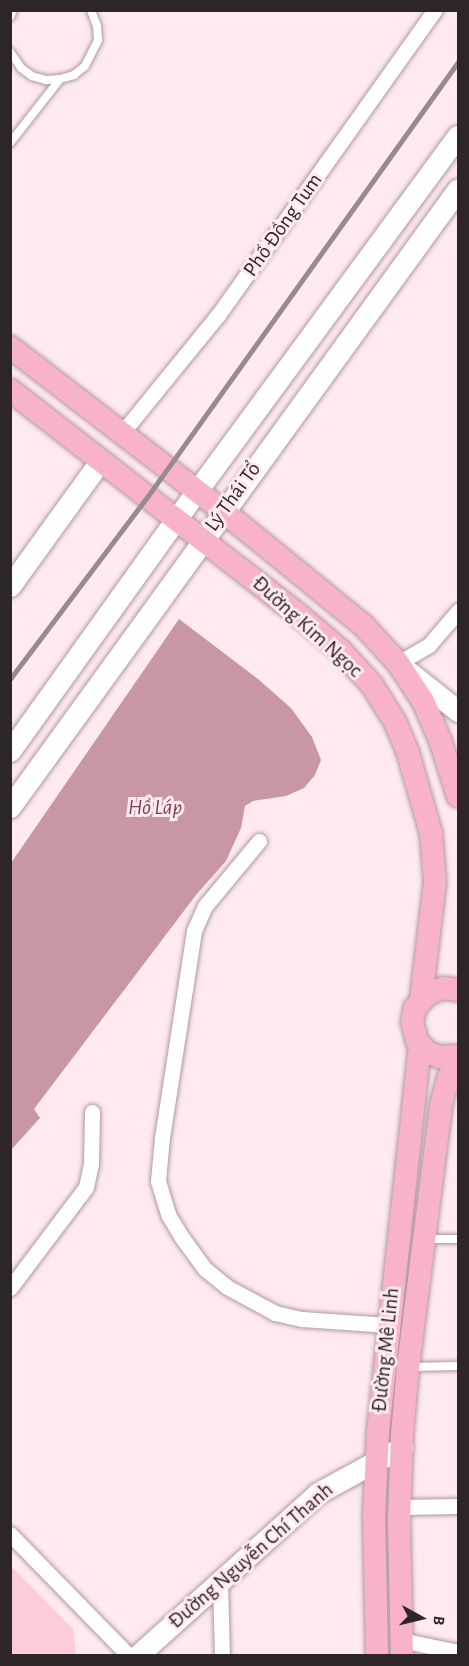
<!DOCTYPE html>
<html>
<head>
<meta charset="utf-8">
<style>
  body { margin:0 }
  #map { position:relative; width:469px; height:1666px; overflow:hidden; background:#feeaef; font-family:"Alegreya Sans",sans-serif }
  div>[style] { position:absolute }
  .green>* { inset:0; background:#fecbd8 }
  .water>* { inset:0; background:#c996a3 }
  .roads { filter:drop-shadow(0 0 2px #b0999e) drop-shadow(0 0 2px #b0999e) }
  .lane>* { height:8px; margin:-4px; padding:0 4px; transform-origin:4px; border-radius:4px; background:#fff }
  .street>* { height:15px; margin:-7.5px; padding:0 7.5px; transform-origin:7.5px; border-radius:7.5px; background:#fff }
  .secondary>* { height:21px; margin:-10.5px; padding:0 10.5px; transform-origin:10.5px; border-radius:10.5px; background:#fff }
  .primary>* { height:22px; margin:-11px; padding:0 11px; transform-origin:11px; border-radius:11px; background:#f8b3c8 }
  .rail>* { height:4.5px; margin:-2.25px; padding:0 2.25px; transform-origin:2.25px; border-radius:2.25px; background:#988a8d }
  span { translate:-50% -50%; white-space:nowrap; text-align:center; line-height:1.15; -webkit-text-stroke:6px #feeaef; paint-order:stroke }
  .street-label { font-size:21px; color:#2e2527 }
  .water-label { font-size:22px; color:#803e53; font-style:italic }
  .frame { position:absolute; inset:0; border:12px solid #2e2527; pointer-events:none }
  .north { position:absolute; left:391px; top:1588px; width:60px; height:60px; -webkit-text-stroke:4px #feeaef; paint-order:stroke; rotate:98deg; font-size:16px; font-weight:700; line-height:24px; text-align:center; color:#2e2527 }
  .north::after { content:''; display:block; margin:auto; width:21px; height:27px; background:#2e2527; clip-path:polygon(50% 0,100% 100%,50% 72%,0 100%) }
</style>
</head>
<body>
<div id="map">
  <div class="green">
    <i style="clip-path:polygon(10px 1565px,73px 1629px,76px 1655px,11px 1655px)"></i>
  </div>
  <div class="water">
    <i style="clip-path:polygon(179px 619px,258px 679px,291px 708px,312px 737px,321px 760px,315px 775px,304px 788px,286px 796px,253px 801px,245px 806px,241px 828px,226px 861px,196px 895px,34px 1109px,40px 1118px,11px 1150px,11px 863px)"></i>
  </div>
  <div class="roads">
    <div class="lane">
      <i style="left:10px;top:17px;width:8px;rotate:-67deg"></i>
      <i style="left:10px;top:52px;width:19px;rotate:55deg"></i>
      <i style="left:21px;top:68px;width:14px;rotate:36deg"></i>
      <i style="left:32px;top:76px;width:15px;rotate:16deg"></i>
      <i style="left:46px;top:80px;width:14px;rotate:-4deg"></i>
      <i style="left:60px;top:79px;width:15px;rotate:-16deg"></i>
      <i style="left:74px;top:75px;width:14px;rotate:-39deg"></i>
      <i style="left:85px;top:66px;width:29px;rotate:-63deg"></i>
      <i style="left:98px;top:40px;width:14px;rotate:-94deg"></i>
      <i style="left:97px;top:26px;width:17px;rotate:-111deg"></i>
      <i style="left:10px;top:143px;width:81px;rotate:-52deg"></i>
      <i style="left:427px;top:1239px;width:31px"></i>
      <i style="left:410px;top:1367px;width:48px;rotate:-1.2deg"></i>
    </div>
    <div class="street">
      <i style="left:122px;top:433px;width:152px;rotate:-50.9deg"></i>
      <i style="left:218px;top:315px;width:374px;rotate:-54.6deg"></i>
      <i style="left:398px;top:663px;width:36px;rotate:-30deg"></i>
      <i style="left:429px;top:645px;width:45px;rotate:-49.5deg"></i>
      <i style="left:259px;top:841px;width:85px;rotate:129.7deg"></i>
      <i style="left:205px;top:906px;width:27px;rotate:114deg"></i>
      <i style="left:194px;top:931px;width:208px;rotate:98.8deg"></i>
      <i style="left:162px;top:1137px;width:44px;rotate:95.2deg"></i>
      <i style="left:158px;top:1181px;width:37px;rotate:73deg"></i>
      <i style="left:169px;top:1216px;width:27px;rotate:59deg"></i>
      <i style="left:183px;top:1239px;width:37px;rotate:54deg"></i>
      <i style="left:205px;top:1269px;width:28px;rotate:39deg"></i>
      <i style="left:227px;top:1287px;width:55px;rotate:28.4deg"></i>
      <i style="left:275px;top:1313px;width:28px;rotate:13deg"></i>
      <i style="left:302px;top:1319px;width:86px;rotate:4deg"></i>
      <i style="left:10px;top:1288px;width:126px;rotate:-53deg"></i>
      <i style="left:86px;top:1187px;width:24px;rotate:-78deg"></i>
      <i style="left:91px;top:1164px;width:52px;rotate:-88.9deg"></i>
      <i style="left:400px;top:1507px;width:58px;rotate:-1deg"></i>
      <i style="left:10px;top:1534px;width:170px;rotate:45.7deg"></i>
      <i style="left:220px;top:1581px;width:75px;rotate:88.5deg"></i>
      <i style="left:401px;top:1640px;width:58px;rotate:11.9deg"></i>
    </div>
    <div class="secondary">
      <i style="left:10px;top:586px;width:155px;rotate:-54.2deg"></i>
      <i style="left:405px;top:669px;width:68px;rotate:38.4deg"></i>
      <i style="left:10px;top:751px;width:287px;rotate:-54.4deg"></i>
      <i style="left:177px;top:518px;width:474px;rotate:-53.7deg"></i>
      <i style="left:10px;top:807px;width:763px;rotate:-54.06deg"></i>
      <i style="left:137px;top:1656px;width:244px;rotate:-42deg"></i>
      <i style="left:318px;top:1493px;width:96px;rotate:-28.7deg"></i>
    </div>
    <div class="primary">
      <i style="left:10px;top:347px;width:269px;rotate:37.6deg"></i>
      <i style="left:223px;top:511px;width:181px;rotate:39.2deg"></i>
      <i style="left:363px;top:625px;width:52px;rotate:47.4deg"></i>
      <i style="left:398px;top:663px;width:45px;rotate:56.7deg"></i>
      <i style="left:423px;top:701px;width:43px;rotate:66.4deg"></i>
      <i style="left:440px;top:740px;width:59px;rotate:72.2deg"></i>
      <i style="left:10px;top:390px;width:366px;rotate:37.9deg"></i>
      <i style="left:299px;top:615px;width:54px;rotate:40.5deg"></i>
      <i style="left:340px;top:650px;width:47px;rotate:47.6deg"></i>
      <i style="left:372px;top:685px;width:44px;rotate:58.1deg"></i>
      <i style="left:395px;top:722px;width:34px;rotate:67deg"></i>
      <i style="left:408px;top:753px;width:83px;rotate:74deg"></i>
      <i style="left:431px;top:833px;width:49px;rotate:85.3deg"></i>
      <i style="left:435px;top:882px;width:119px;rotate:96.8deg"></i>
      <i style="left:458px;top:990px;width:14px;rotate:-172deg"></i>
      <i style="left:444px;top:988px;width:16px;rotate:162deg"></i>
      <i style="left:429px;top:993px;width:21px;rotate:133deg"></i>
      <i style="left:415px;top:1008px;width:14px;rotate:102deg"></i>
      <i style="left:412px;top:1022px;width:20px;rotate:75deg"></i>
      <i style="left:417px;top:1041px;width:15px;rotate:48deg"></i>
      <i style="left:427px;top:1052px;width:14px;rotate:21deg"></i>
      <i style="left:440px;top:1057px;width:18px;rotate:-3deg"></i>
      <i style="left:377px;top:1656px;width:140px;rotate:-91.2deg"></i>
      <i style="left:374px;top:1516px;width:84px;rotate:-87.3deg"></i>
      <i style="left:378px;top:1432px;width:389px;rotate:-83.8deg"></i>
      <i style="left:402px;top:1656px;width:135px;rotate:-91.3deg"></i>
      <i style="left:399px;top:1521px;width:86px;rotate:-88deg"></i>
      <i style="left:402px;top:1435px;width:68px;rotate:-85deg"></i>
      <i style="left:408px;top:1367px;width:264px;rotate:-82.8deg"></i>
      <i style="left:441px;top:1105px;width:28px;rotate:-75deg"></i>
      <i style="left:448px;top:1078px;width:21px;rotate:-61deg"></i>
    </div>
  </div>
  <div class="rail">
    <i style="left:10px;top:679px;width:229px;rotate:-53deg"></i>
    <i style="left:148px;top:496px;width:533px;rotate:-54.46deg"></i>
  </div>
  <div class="street-label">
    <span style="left:283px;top:225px;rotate:-55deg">Phố Đồng Tum</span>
    <span style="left:233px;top:497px;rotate:-54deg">Lý Thái Tổ</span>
    <span style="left:307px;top:627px;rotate:42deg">Đường Kim Ngọc</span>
    <span style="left:386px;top:1350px;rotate:-84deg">Đường Mê Linh</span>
    <span style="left:251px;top:1556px;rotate:-41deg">Đường Nguyễn Chí Thanh</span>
  </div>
  <div class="water-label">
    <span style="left:155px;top:808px">Hồ Láp</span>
  </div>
  <div class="frame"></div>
  <div class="north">B</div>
</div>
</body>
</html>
